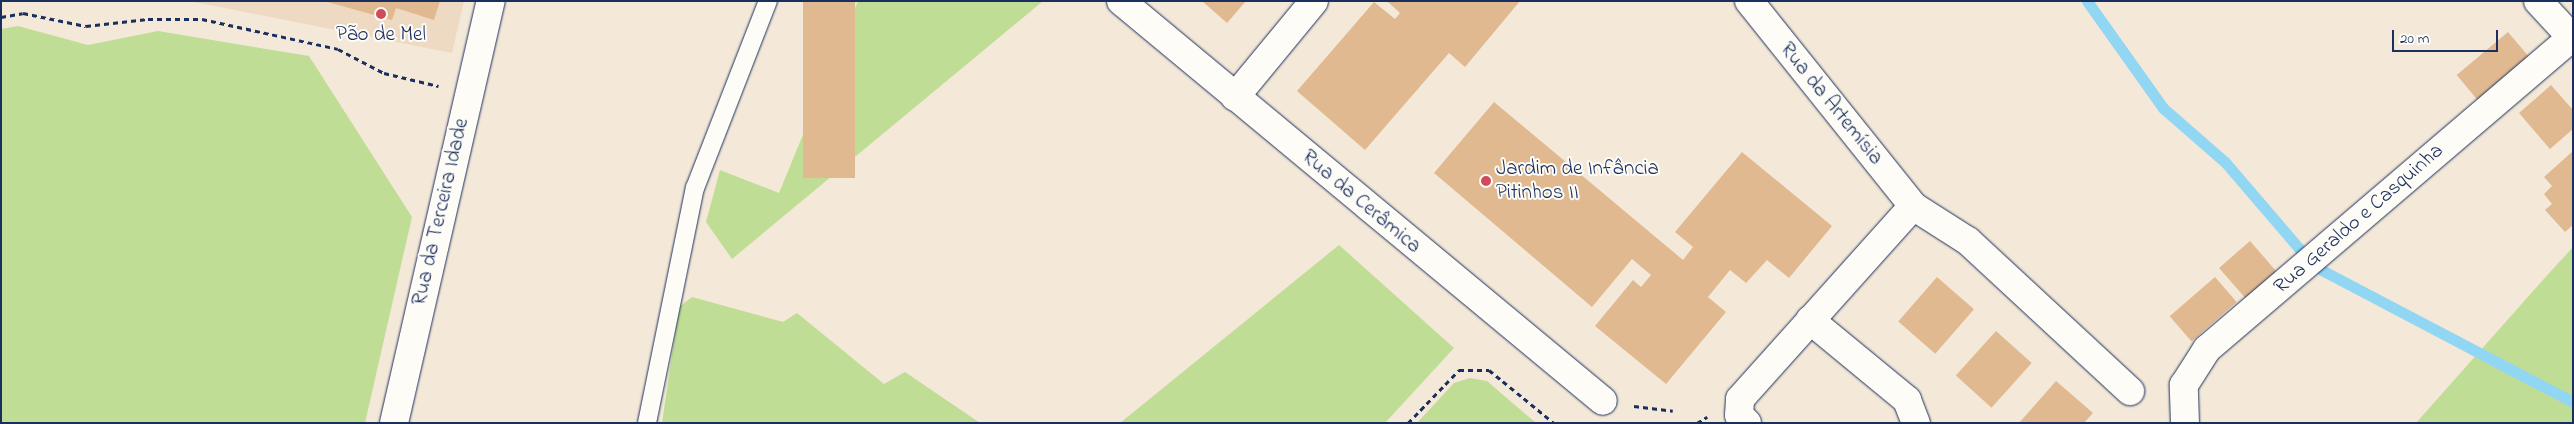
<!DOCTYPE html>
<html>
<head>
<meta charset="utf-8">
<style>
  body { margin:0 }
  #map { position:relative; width:2574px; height:424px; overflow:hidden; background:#f4e8d8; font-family:"Indie Flower",sans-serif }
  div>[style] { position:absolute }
  .built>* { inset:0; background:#eedac2 }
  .green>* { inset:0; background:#c0dd95 }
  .stream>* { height:11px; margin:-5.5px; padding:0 5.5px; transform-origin:5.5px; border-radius:5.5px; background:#91d6f3 }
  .building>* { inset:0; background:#e0b990; transform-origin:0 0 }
  .path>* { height:3px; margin-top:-1.5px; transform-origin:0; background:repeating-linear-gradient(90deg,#1b2f5e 0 5px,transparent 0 9px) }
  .roads { filter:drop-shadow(0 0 1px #1b2f5e) drop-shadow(0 0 1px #1b2f5e) }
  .lane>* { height:18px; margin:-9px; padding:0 9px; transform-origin:9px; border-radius:9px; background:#fdfcf7 }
  .street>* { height:28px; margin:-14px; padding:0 14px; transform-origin:14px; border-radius:14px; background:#fdfcf7 }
  .dots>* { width:14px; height:14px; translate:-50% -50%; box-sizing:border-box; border:2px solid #fdfcf7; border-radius:50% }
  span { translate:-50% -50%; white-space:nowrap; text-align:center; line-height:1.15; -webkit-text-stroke:4px #fdfcf7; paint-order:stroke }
  .poi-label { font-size:21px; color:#1b2f5e }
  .left { translate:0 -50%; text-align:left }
  .street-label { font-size:21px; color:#1b2f5e }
  .frame { position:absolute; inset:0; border:2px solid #1b2f5e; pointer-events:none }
  .scale { position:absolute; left:2392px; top:30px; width:106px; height:22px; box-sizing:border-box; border:2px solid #1b2f5e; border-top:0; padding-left:6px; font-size:15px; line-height:18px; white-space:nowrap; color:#1b2f5e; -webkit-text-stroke:4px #fdfcf7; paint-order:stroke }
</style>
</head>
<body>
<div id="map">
  <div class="built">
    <i style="clip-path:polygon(189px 1px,464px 1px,452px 53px)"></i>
  </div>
  <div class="green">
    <i style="clip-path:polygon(858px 1px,1043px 1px,732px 259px,706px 222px,720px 170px,779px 193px)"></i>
    <i style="clip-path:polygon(18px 26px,88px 45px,158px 31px,309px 56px,412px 217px,365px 423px,1px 423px,1px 29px)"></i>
    <i style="clip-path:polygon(1339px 245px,1454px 348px,1385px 423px,1120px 423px)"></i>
    <i style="clip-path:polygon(2573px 247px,2573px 423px,2416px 423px,2542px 281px)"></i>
    <i style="clip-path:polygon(692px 297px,783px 322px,797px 313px,884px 384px,905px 372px,980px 423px,662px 423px,679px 307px)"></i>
    <i style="clip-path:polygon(1470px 378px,1487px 381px,1536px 423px,1417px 423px,1454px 383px)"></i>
  </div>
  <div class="stream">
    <i style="left:2087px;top:1px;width:131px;rotate:54.6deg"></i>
    <i style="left:2163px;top:108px;width:82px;rotate:41.1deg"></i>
    <i style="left:2225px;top:162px;width:137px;rotate:49.4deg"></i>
    <i style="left:2314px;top:266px;width:293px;rotate:27.7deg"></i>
  </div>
  <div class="building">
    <i style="clip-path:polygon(324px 1px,440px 1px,434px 20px,396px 8px,392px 20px)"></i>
    <i style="left:803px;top:1px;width:52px;height:177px"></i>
    <i style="clip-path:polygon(1202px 1px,1246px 1px,1227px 23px)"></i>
    <i style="clip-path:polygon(1387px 1px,1520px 1px,1465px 67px,1449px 53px,1365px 150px,1297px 91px,1374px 2px,1395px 19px,1400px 13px)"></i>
    <i style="left:2508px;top:32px;width:38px;height:67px;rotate:50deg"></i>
    <i style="clip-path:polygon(2551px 85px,2573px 110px,2573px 129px,2550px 149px,2519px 113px)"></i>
    <i style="clip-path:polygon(1494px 102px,1683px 260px,1693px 247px,1675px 232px,1742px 152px,1832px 226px,1789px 278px,1767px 260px,1746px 283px,1730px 270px,1708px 297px,1726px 312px,1666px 384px,1595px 326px,1633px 280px,1641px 287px,1651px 275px,1632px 259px,1592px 307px,1434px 173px)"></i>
    <i style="clip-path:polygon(2573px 151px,2573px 225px,2565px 232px,2545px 210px,2552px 204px,2544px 194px,2552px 186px,2544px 177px)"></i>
    <i style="left:2250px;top:241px;width:40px;height:41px;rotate:49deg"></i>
    <i style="left:1937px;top:277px;width:49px;height:59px;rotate:41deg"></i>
    <i style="left:2215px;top:277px;width:33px;height:60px;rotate:49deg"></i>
    <i style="left:1996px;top:331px;width:48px;height:60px;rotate:42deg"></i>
    <i style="clip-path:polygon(2056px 381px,2093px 413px,2084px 423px,2019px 423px)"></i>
  </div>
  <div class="path">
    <i style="left:1px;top:17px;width:22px;rotate:-10deg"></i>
    <i style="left:23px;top:13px;width:64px;rotate:11.7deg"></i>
    <i style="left:86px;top:26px;width:62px;rotate:-6.4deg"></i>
    <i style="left:148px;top:19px;width:54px"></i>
    <i style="left:202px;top:19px;width:139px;rotate:12.4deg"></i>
    <i style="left:338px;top:49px;width:52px;rotate:27.6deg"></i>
    <i style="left:384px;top:73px;width:56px;rotate:13.5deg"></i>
    <i style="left:1634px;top:406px;width:39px;rotate:7deg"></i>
    <i style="left:1408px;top:423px;width:74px;rotate:-46.1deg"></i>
    <i style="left:1459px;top:370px;width:30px"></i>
    <i style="left:1489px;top:370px;width:84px;rotate:39.2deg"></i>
    <i style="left:1697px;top:423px;width:12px;rotate:-31deg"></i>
  </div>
  <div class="roads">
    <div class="lane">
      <i style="left:647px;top:423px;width:240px;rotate:-78.5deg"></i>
      <i style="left:695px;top:188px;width:201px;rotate:-68.7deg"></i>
    </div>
    <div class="street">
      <i style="left:1121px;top:1px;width:626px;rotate:39.69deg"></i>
      <i style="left:1749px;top:1px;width:263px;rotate:51.3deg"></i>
      <i style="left:1913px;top:206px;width:65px;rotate:32.5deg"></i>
      <i style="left:1968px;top:241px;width:221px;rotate:42.8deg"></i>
      <i style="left:2538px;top:1px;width:52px;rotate:47.4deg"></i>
      <i style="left:1235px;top:97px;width:124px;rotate:-50.5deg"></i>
      <i style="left:1810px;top:320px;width:126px;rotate:39.5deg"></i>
      <i style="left:1907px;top:400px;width:25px;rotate:69deg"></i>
      <i style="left:394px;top:423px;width:433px;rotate:-77.1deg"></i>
      <i style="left:1747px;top:423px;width:11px;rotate:-135deg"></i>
      <i style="left:1739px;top:415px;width:16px;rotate:-86deg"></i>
      <i style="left:1740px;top:399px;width:259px;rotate:-48.1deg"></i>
      <i style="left:2185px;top:423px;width:38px;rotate:-92deg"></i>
      <i style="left:2184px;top:385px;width:43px;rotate:-57.4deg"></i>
      <i style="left:2207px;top:349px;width:482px;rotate:-40.5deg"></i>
    </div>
  </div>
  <div class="dots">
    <i style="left:381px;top:14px;background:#d1495b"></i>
    <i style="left:1486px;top:181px;background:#d1495b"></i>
  </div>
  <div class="poi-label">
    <span style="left:381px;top:35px">Pão de Mel</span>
    <span class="left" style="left:1496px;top:181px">Jardim de Infância<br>Pitinhos II</span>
  </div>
  <div class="street-label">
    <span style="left:1831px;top:104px;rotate:51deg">Rua da Artemísia</span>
    <span style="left:1361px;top:202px;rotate:40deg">Rua da Cerâmica</span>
    <span style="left:441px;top:212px;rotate:-77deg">Rua da Terceira Idade</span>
    <span style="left:2359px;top:219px;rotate:-41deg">Rua Geraldo e Casquinha</span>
  </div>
  <div class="frame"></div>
  <div class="scale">20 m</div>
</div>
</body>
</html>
